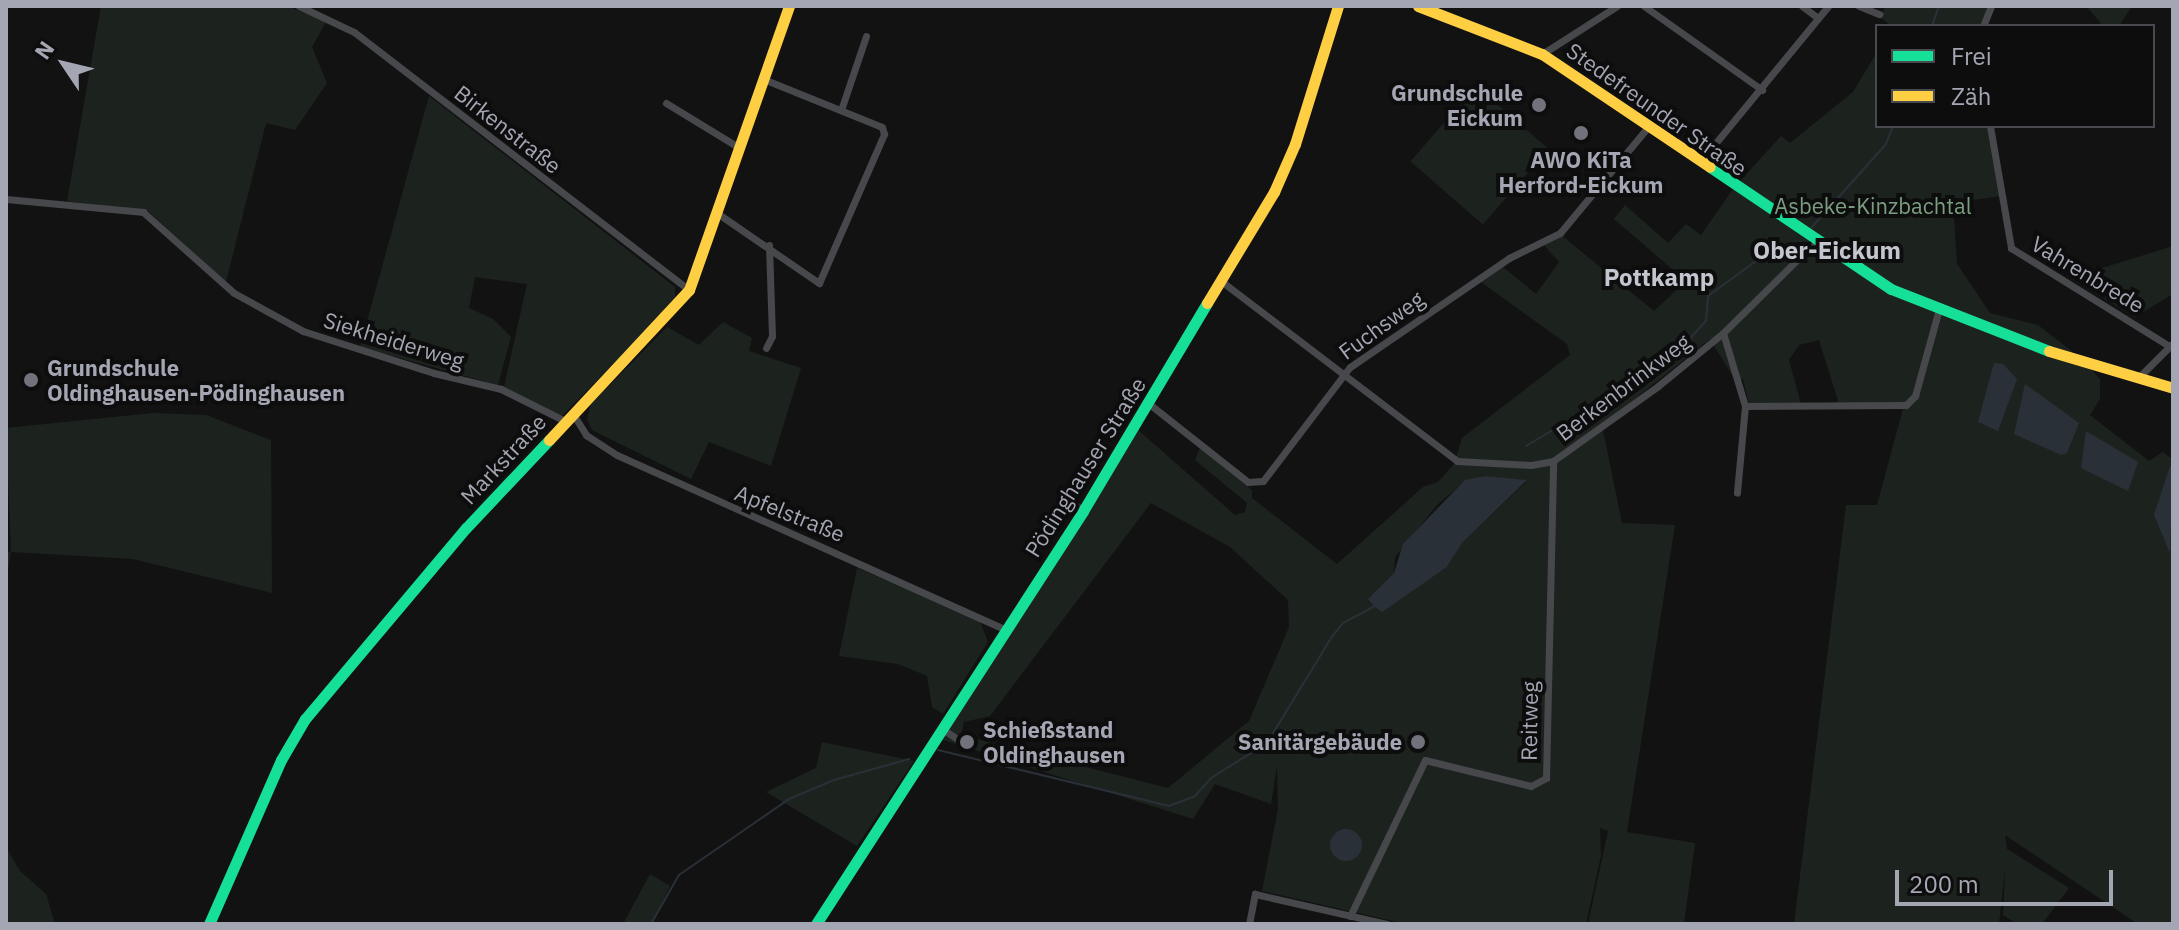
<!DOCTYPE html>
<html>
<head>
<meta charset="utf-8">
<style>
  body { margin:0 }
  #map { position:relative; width:2179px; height:930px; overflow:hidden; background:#121213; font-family:"IBM Plex Sans",sans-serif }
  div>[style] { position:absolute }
  .green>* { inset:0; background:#1c231e; transform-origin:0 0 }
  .water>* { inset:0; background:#2a3037 }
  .round { border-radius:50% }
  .stream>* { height:2px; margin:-1px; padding:0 1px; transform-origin:1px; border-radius:1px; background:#2a3037 }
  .street>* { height:7px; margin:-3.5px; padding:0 3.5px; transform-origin:3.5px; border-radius:3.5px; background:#47484b }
  .fast>* { height:11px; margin:-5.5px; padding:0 5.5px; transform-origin:5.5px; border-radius:5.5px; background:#16e098 }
  .slow>* { height:11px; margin:-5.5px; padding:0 5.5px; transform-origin:5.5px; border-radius:5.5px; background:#ffcf43 }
  .dots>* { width:22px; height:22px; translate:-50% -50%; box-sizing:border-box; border:4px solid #0d0d0e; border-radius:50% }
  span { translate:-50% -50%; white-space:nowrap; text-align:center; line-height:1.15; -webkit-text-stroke:8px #0d0d0e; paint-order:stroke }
  .poi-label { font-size:22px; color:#a4a6b3; font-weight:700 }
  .right { translate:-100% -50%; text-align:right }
  .left { translate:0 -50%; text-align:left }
  .street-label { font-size:22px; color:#a4a6b3 }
  .park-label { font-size:22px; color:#7b9e81 }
  .neighbourhood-label { font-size:24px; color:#c4c6cf; font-weight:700 }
  .frame { position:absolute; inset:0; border:8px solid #a4a6b3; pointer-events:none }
  .legend { position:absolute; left:1875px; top:24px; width:280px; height:104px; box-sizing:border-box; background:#0d0d0e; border:2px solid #494a50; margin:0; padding:10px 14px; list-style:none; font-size:24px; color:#a4a6b3 }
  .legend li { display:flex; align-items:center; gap:16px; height:40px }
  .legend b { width:40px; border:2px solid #494a50 }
  .north { position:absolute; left:24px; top:24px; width:80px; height:80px; -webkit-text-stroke:6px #0d0d0e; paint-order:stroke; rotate:305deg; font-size:22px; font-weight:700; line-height:32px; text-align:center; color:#a4a6b3 }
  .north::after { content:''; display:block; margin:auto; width:28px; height:36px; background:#a4a6b3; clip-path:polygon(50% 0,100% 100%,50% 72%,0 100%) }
  .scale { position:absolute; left:1895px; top:870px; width:218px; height:36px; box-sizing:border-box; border:4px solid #a4a6b3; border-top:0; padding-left:10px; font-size:24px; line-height:28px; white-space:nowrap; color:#a4a6b3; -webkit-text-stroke:6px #0d0d0e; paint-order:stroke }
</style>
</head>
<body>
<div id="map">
  <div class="green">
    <i style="clip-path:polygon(101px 6px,288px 6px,326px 22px,312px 47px,327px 83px,295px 130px,266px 123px,226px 282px,148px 211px,67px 201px)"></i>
    <i style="clip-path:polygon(1885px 6px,1995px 6px,1988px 26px,1892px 26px,1881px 18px)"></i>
    <i style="clip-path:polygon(2086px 6px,2132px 6px,2119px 26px,2103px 26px)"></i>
    <i style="clip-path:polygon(evenodd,1877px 52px,1877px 126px,1989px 126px,2000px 196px,1953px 203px,1957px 264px,1990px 313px,2038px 325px,2083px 360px,2100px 379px,2100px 399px,2090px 415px,2149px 461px,2163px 452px,2173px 460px,2173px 924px,2138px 924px,2005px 835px,2007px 849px,2069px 888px,2042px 924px,2017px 924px,2003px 915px,2005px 869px,1999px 924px,1794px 924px,1846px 505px,1877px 505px,1904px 405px,1839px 404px,1819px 340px,1799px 345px,1789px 360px,1801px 404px,1749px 403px,1743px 379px,1735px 380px,1710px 339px,1602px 425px,1622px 523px,1675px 525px,1627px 832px,1695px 843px,1684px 924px,1588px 924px,1608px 831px,1600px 828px,1601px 856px,1586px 924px,1406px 924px,1262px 891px,1278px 809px,1277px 765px,1271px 804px,1215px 784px,1193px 819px,937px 738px,1138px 430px,1235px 515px,1245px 512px,1247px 503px,1195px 460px,1200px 448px,1252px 490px,1252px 498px,1337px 564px,1423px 487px,1438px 482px,1454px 464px,1462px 438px,1570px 355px,1567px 344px,1481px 282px,1503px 267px,1536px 294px,1559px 262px,1543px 244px,1561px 235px,1654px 311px,1686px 281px,1614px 219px,1625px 205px,1668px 243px,1686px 224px,1701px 235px,1733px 189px,1781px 136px,1790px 143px,1853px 92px,1877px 52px,1485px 476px,1527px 481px,1462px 543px,1447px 567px,1404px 596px,1369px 599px,1394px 573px,1395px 557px,1437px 505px,1465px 481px,1485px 476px,1877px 52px,1151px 503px,1230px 547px,1288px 600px,1289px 627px,1249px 721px,1168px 788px,961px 735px,964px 722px,990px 716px,1151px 503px)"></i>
    <i style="left:1476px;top:86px;width:96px;height:100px;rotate:41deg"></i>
    <i style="clip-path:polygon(429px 96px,675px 287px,675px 297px,654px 322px,561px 417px,504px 387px,527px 284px,475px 277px,469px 308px,493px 319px,511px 337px,498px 385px,360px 347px)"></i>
    <i style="clip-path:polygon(2173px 246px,2173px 294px,2135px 317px,2070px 278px)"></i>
    <i style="clip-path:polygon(723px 322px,752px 338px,749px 351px,801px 368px,771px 466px,709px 442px,691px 479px,592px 430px,587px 419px,591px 404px,667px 327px,699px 345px)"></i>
    <i style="clip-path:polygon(153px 413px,206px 415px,271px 440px,272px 593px,133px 559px,11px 552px,6px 583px,6px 553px,11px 551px,6px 428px)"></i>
    <i style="clip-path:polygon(857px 568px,979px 619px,988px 642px,943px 714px,932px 707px,927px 676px,898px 664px,839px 656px)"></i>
    <i style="clip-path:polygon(822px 742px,914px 761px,857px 846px,766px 792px,816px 768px)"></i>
    <i style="clip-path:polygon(6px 847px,20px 871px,46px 894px,55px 924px,6px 924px)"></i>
    <i style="clip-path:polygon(650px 874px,670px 886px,652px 924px,623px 924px)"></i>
  </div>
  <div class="water">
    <i style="clip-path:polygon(1994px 363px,2003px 364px,2017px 379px,1998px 431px,1978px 422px)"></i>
    <i style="clip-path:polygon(2025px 384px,2079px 423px,2067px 453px,2061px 455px,2014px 434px)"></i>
    <i style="clip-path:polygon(2086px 431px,2138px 462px,2128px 491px,2081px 468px)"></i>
    <i style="clip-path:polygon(2170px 466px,2173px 468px,2170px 553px,2154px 515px)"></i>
    <i style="clip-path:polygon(1485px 476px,1527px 480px,1462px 543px,1447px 567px,1382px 612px,1374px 606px,1368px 599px,1394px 573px,1403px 544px,1465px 480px)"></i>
    <i class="round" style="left:1330px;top:829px;width:32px;height:32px"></i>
  </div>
  <div class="stream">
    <i style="left:1932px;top:26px;width:21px;rotate:-71deg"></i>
    <i style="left:1811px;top:228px;width:113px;rotate:-48.2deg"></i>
    <i style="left:1886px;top:144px;width:19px;rotate:-69deg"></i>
    <i style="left:1526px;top:446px;width:127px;rotate:-30.8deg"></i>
    <i style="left:1635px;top:381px;width:32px;rotate:-49deg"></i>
    <i style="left:1656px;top:357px;width:32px;rotate:-24deg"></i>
    <i style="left:1685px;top:344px;width:31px;rotate:-48deg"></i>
    <i style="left:1706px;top:321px;width:25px;rotate:-85deg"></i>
    <i style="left:1708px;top:296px;width:73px;rotate:-36.1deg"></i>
    <i style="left:1767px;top:253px;width:21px;rotate:-5deg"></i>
    <i style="left:1788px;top:251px;width:15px;rotate:-37deg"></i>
    <i style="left:1267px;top:743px;width:123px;rotate:-58.6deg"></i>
    <i style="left:1331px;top:638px;width:19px;rotate:-51deg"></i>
    <i style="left:1343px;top:623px;width:36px;rotate:-28deg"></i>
    <i style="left:938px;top:750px;width:238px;rotate:13.6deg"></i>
    <i style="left:1169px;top:806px;width:28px;rotate:-21deg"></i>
    <i style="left:1195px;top:796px;width:24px;rotate:-48deg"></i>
    <i style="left:1211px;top:778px;width:57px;rotate:-32deg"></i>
    <i style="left:651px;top:924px;width:56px;rotate:-60.3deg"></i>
    <i style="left:679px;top:875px;width:134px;rotate:-34.6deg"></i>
    <i style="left:789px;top:799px;width:49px;rotate:-22.9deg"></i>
    <i style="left:834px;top:780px;width:78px;rotate:-15.6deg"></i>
  </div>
  <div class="street">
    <i style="left:299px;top:6px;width:61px;rotate:25.3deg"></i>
    <i style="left:354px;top:32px;width:423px;rotate:37.6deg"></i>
    <i style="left:1644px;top:6px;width:145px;rotate:35.4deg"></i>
    <i style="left:1802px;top:6px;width:20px;rotate:37deg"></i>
    <i style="left:1859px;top:6px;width:22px;rotate:22deg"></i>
    <i style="left:1983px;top:26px;width:22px;rotate:-68deg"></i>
    <i style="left:1542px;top:54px;width:89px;rotate:-32.6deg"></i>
    <i style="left:666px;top:103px;width:84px;rotate:31.4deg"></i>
    <i style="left:841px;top:110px;width:78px;rotate:-71.3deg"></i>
    <i style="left:1990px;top:126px;width:124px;rotate:80.2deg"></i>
    <i style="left:2011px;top:248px;width:186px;rotate:31.8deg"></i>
    <i style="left:1700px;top:162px;width:202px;rotate:-50.6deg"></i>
    <i style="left:6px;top:199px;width:138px;rotate:5.4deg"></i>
    <i style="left:143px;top:212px;width:122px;rotate:41.7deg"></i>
    <i style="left:234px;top:293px;width:79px;rotate:28.8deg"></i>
    <i style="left:303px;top:331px;width:138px;rotate:17.8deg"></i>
    <i style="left:434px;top:373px;width:69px;rotate:13.4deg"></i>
    <i style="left:501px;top:389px;width:72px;rotate:26.6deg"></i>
    <i style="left:717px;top:213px;width:124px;rotate:34.5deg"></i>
    <i style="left:819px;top:283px;width:163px;rotate:-66.4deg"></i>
    <i style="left:884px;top:134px;width:7px;rotate:-106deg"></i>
    <i style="left:882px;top:127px;width:128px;rotate:-158deg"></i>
    <i style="left:1221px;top:281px;width:297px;rotate:37.3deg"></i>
    <i style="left:1457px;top:461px;width:74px;rotate:3.1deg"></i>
    <i style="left:1531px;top:465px;width:22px;rotate:-10deg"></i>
    <i style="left:1553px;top:461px;width:129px;rotate:-35.5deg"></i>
    <i style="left:1658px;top:386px;width:84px;rotate:-39.2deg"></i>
    <i style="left:1723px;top:333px;width:129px;rotate:-44.7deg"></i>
    <i style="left:1723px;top:333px;width:76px;rotate:73.2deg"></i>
    <i style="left:1745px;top:406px;width:87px;rotate:95.3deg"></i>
    <i style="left:766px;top:348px;width:13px;rotate:-63deg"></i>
    <i style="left:772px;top:336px;width:91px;rotate:-91.9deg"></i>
    <i style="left:2138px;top:378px;width:47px;rotate:-45deg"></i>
    <i style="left:1148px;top:403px;width:127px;rotate:38.3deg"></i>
    <i style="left:1248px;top:482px;width:15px;rotate:-4deg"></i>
    <i style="left:1263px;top:481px;width:143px;rotate:-52.7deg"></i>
    <i style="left:1350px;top:367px;width:193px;rotate:-34.4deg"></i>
    <i style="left:1509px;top:258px;width:57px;rotate:-26.1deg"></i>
    <i style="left:1560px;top:233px;width:138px;rotate:-50.3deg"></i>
    <i style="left:1745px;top:406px;width:161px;rotate:-0.4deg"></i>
    <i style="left:1906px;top:405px;width:13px;rotate:-45deg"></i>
    <i style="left:1915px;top:396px;width:90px;rotate:-74.6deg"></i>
    <i style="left:573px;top:414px;width:25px;rotate:58deg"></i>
    <i style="left:586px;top:435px;width:37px;rotate:33deg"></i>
    <i style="left:617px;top:455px;width:425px;rotate:24.2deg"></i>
    <i style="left:1061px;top:493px;width:28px;rotate:39deg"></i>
    <i style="left:941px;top:728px;width:18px;rotate:34deg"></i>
    <i style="left:1350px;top:916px;width:173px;rotate:-64.3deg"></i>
    <i style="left:1425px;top:760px;width:109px;rotate:13.8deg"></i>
    <i style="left:1531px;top:786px;width:17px;rotate:-28deg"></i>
    <i style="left:1546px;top:778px;width:317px;rotate:-88.7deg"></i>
    <i style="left:1249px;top:924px;width:31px;rotate:-79deg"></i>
    <i style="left:1255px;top:894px;width:135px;rotate:12.8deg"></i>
  </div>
  <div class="fast">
    <i style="left:1710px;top:167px;width:218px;rotate:34deg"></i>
    <i style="left:1891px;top:289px;width:170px;rotate:21.4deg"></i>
    <i style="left:209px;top:924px;width:179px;rotate:-66.3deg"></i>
    <i style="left:281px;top:760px;width:48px;rotate:-59.7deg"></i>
    <i style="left:305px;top:719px;width:250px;rotate:-49.9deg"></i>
    <i style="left:466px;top:528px;width:121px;rotate:-46.7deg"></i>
    <i style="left:816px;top:924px;width:492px;rotate:-57.1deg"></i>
    <i style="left:1083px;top:511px;width:242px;rotate:-59.2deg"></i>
  </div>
  <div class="slow">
    <i style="left:1418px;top:6px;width:133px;rotate:21.2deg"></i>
    <i style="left:1542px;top:54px;width:202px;rotate:33.9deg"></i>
    <i style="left:1207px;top:303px;width:130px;rotate:-58.9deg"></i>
    <i style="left:1274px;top:192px;width:52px;rotate:-66.4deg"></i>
    <i style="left:1295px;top:144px;width:145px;rotate:-72.7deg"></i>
    <i style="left:2049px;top:351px;width:129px;rotate:16.6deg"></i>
    <i style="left:549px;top:440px;width:205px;rotate:-47deg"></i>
    <i style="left:689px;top:290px;width:301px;rotate:-70.6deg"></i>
  </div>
  <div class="dots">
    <i style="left:1539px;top:105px;background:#71727b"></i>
    <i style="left:1581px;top:133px;background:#71727b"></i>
    <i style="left:31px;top:380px;background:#71727b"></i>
    <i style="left:967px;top:742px;background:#71727b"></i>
    <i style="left:1418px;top:742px;background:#71727b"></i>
  </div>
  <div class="poi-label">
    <span class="right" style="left:1523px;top:105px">Grundschule<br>Eickum</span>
    <span style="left:1581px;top:172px">AWO KiTa<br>Herford-Eickum</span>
    <span class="left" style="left:47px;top:380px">Grundschule<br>Oldinghausen-Pödinghausen</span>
    <span class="left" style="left:983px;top:742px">Schießstand<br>Oldinghausen</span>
    <span class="right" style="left:1402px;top:742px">Sanitärgebäude</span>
  </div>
  <div class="street-label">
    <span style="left:1657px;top:109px;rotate:35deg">Stedefreunder Straße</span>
    <span style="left:508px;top:129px;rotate:38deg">Birkenstraße</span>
    <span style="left:2088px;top:274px;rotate:31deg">Vahrenbrede</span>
    <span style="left:1381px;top:325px;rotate:-36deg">Fuchsweg</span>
    <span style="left:394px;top:340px;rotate:17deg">Siekheiderweg</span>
    <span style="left:1623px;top:387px;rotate:-37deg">Berkenbrinkweg</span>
    <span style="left:503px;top:459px;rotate:-47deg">Markstraße</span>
    <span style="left:1085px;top:467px;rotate:-58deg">Pödinghauser Straße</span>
    <span style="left:790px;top:513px;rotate:22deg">Apfelstraße</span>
    <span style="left:1529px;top:721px;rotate:-89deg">Reitweg</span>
  </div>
  <div class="park-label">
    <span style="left:1873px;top:206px">Asbeke-Kinzbachtal</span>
  </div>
  <div class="neighbourhood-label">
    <span style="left:1827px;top:251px">Ober-Eickum</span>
    <span style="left:1659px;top:278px">Pottkamp</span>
  </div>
  <div class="frame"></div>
  <ul class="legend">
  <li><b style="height:10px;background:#16e098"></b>Frei</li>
  <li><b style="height:10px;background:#ffcf43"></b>Zäh</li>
  </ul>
  <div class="north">N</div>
  <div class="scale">200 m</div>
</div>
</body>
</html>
